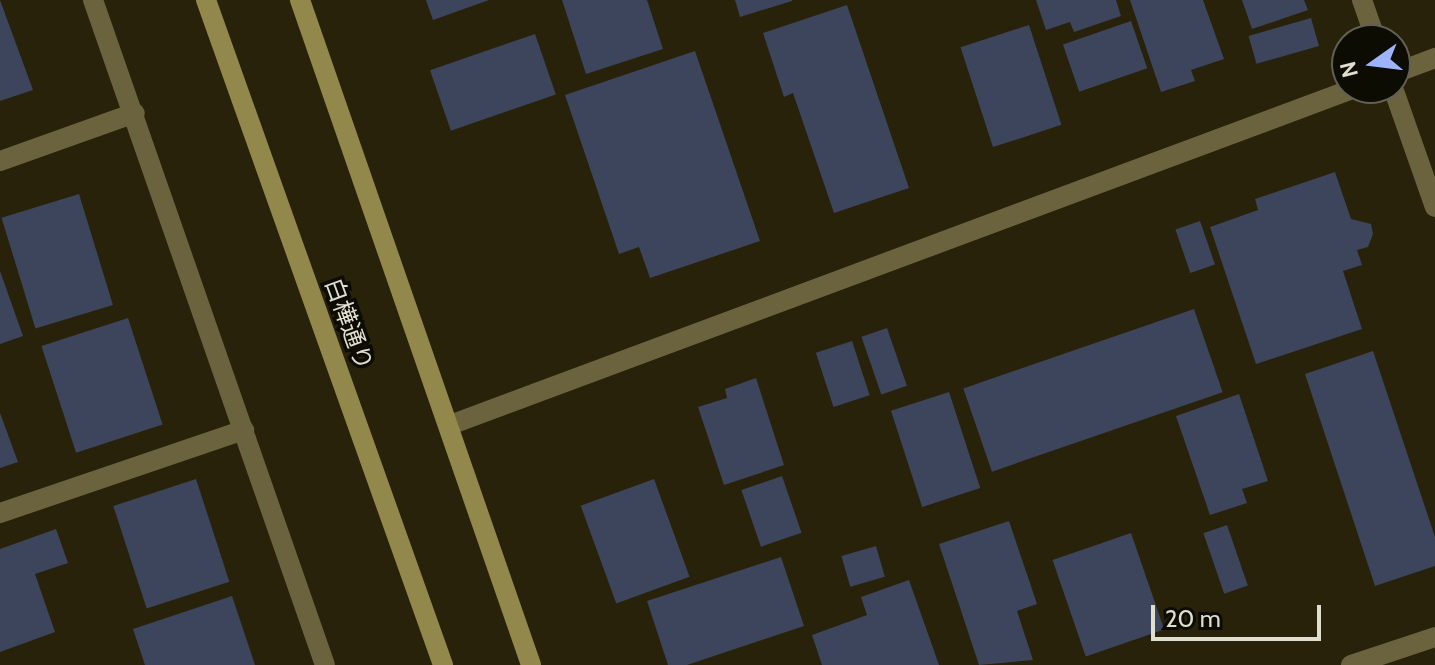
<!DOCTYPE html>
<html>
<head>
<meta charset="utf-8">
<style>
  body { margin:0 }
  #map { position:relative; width:1435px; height:665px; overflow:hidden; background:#272209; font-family:Cabin,"Noto Sans JP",sans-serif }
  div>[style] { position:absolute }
  .building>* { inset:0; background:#3d455c; transform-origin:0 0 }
  .street>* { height:20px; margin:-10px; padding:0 10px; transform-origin:10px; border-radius:10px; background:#6a633e }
  .secondary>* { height:20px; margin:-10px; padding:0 10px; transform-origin:10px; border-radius:10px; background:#93884c }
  span { translate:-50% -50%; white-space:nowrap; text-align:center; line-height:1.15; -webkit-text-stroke:7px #0d0c03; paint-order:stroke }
  .street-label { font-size:24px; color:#e0decf }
  .north { position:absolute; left:1331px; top:24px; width:80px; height:80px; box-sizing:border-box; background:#0d0c03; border:2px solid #616055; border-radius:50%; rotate:256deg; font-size:22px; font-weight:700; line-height:32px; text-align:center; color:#e0decf }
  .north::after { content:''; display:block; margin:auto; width:28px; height:36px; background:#9db4fd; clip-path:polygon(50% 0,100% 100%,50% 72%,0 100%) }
  .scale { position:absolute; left:1151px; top:605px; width:170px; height:36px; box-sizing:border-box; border:4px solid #e0decf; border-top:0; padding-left:10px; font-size:24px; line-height:28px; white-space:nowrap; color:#e0decf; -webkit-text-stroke:6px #0d0c03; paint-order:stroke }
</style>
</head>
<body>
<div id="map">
  <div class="building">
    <i style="clip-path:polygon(0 0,33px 90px,0 101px)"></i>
    <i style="clip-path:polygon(426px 0,489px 0,433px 20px)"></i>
    <i style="clip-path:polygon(562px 0,647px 0,663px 49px,586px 74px)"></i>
    <i style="clip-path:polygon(735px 0,792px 0,792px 1px,740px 17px)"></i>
    <i style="clip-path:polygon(1036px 0,1116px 0,1121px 16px,1074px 32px,1070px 22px,1046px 30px)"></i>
    <i style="clip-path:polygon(1130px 0,1203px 0,1224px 59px,1191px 70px,1195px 81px,1161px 92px)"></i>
    <i style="clip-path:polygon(1242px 0,1304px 0,1308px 10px,1252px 29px)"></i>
    <i style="clip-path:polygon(847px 5px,909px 188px,834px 213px,793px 93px,784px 97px,763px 33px)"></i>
    <i style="left:1311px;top:18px;width:29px;height:65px;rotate:74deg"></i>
    <i style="left:1131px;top:21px;width:50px;height:72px;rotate:71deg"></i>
    <i style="left:1029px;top:25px;width:105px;height:72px;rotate:72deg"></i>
    <i style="left:535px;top:34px;width:64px;height:111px;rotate:71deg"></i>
    <i style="clip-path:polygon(695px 51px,760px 241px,650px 278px,639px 247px,619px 254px,565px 95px)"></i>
    <i style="clip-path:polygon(1335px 172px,1351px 219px,1371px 224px,1373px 234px,1368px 247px,1357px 250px,1362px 265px,1343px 271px,1362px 329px,1256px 364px,1210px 227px,1258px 210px,1255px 199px)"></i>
    <i style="left:79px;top:194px;width:116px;height:81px;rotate:73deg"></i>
    <i style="left:1200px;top:221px;width:46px;height:26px;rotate:71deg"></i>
    <i style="clip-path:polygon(0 271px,23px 336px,0 344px)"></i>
    <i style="left:1194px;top:309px;width:88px;height:244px;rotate:71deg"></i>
    <i style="left:128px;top:318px;width:112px;height:91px;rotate:72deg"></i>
    <i style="left:887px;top:328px;width:61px;height:27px;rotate:71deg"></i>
    <i style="left:852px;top:341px;width:57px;height:38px;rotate:72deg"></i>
    <i style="clip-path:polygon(1373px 351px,1435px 537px,1435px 566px,1375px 586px,1305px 374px)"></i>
    <i style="clip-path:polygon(756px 378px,784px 465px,724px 485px,698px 407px,727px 398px,725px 389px)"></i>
    <i style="left:949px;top:392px;width:101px;height:61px;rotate:72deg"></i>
    <i style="clip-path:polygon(1239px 394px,1268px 481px,1242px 489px,1247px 503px,1210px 515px,1176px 416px)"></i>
    <i style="clip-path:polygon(0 413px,18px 462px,0 468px)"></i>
    <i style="left:782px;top:476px;width:60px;height:43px;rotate:71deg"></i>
    <i style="left:196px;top:479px;width:108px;height:87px;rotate:72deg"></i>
    <i style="left:654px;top:479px;width:104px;height:78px;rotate:70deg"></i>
    <i style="clip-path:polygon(1009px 521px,1037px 604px,1017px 611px,1033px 660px,979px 665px,939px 544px)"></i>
    <i style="left:1227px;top:525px;width:64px;height:25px;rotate:71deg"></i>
    <i style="clip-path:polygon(56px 529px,68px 563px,35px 574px,55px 632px,0 652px,0 549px)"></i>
    <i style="left:1131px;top:533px;width:102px;height:83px;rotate:71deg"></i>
    <i style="left:876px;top:546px;width:32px;height:36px;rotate:74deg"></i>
    <i style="clip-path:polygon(781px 557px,804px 626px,687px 665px,668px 665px,647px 601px)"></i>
    <i style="clip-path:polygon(909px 580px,939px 665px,822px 665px,812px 635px,867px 615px,861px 597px)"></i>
    <i style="clip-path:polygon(232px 596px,255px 665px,145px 665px,133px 629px)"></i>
  </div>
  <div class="street">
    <i style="left:93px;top:0;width:704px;rotate:70.77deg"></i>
    <i style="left:1362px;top:0;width:42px;rotate:70.7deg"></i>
    <i style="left:1395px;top:73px;width:43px;rotate:-20.6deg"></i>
    <i style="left:1393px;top:88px;width:126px;rotate:70.6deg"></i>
    <i style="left:0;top:161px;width:143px;rotate:-19.6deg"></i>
    <i style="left:450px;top:425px;width:966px;rotate:-20.42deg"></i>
    <i style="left:0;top:513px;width:258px;rotate:-18.8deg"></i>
    <i style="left:1351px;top:665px;width:89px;rotate:-18.4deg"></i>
  </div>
  <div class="secondary">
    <i style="left:206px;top:0;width:706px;rotate:70.38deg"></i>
    <i style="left:300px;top:0;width:704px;rotate:70.84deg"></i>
  </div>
  <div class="street-label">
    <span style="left:349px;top:324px;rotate:70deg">白樺通り</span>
  </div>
  <div class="north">N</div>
  <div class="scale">20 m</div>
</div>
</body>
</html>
